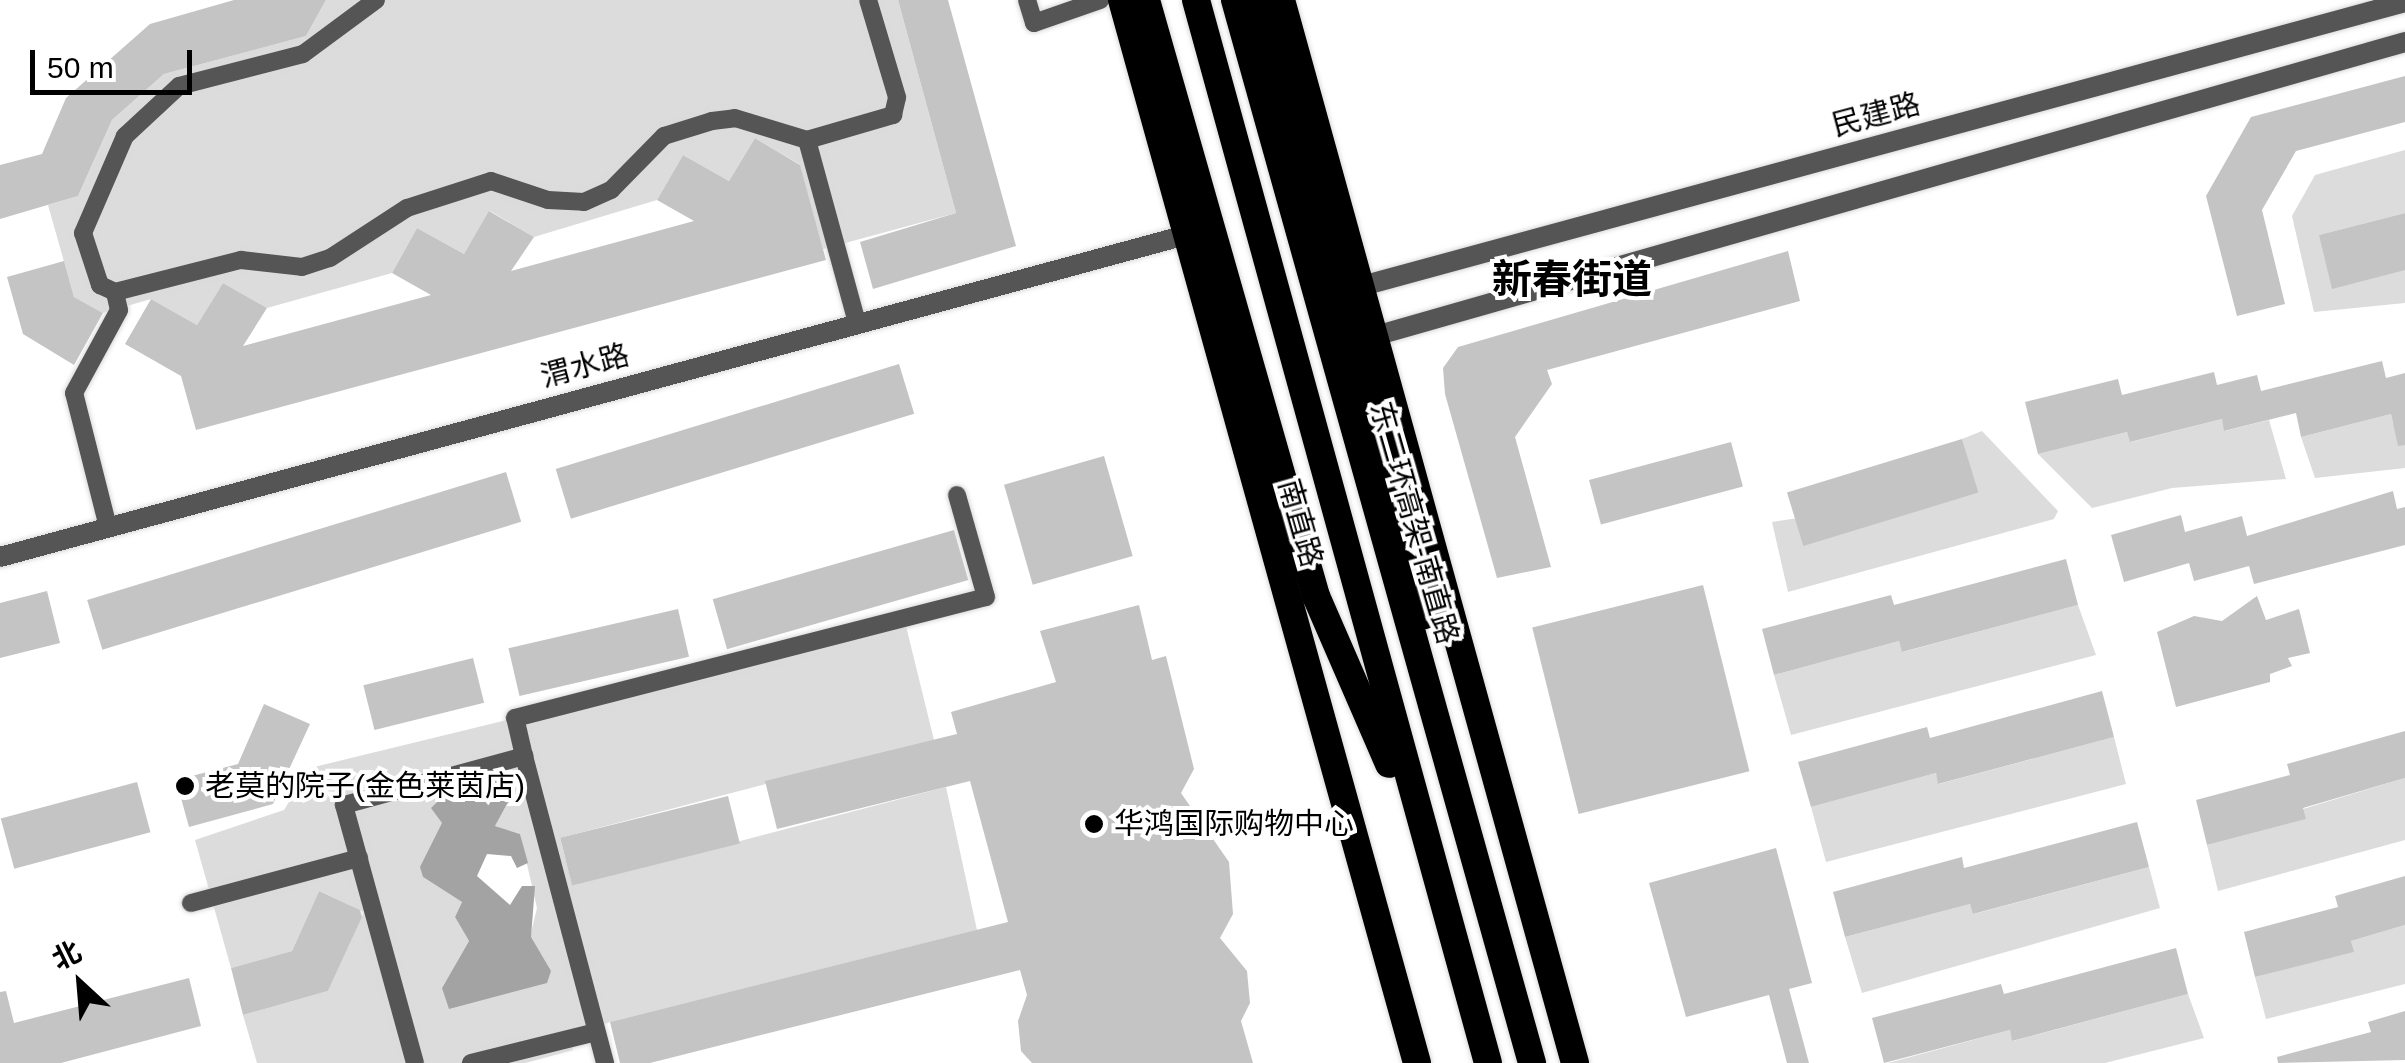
<!DOCTYPE html>
<html>
<head>
<meta charset="utf-8">
<style>
  body { margin:0 }
  #map { position:relative; width:2405px; height:1063px; overflow:hidden; background:#fff; font-family:Arial,"Noto Sans SC",sans-serif }
  div>[style] { position:absolute }
  .green>* { inset:0; background:#dcdcdc }
  .water>* { inset:0; background:#a3a3a3 }
  .building>* { inset:0; background:#c4c4c4; transform-origin:0 0 }
  .roads { filter:drop-shadow(0 0 2px #dbdbdb) drop-shadow(0 0 2px #dbdbdb) }
  .minor>* { height:18px; margin:-9px; padding:0 9px; transform-origin:9px; border-radius:9px; background:#555 }
  .tertiary>* { height:20px; margin:-10px; padding:0 10px; transform-origin:10px; border-radius:10px; background:#555 }
  .trunk>* { height:28px; margin:-14px; padding:0 14px; transform-origin:14px; border-radius:14px; background:#000 }
  .dots>* { width:28px; height:28px; translate:-50% -50%; box-sizing:border-box; border:5px solid #fff; border-radius:50% }
  span { translate:-50% -50%; white-space:nowrap; text-align:center; line-height:1.15; -webkit-text-stroke:8px #fff; paint-order:stroke }
  .street-label { font-size:30px; color:#000 }
  .poi-label { font-size:30px; color:#000 }
  .left { translate:0 -50%; text-align:left }
  .district-label { font-size:40px; color:#000; font-weight:700 }
  .north { position:absolute; left:30px; top:933px; width:100px; height:100px; -webkit-text-stroke:8px #fff; paint-order:stroke; rotate:334deg; font-size:28px; font-weight:700; line-height:40px; text-align:center; color:#000 }
  .north::after { content:''; display:block; margin:auto; width:35px; height:45px; background:#000; clip-path:polygon(50% 0,100% 100%,50% 72%,0 100%) }
  .scale { position:absolute; left:30px; top:50px; width:162px; height:45px; box-sizing:border-box; border:5px solid #000; border-top:0; padding-left:12px; font-size:30px; line-height:35px; white-space:nowrap; color:#000; -webkit-text-stroke:8px #fff; paint-order:stroke }
</style>
</head>
<body>
<div id="map">
  <div class="green">
    <i style="clip-path:polygon(326px 0,898px 0,956px 213px,823px 249px,799px 164px,755px 138px,729px 181px,683px 155px,657px 200px,534px 237px,490px 211px,464px 254px,417px 228px,392px 273px,267px 308px,223px 283px,197px 325px,151px 299px,103px 313px,74px 297px,48px 205px,78px 196px,112px 120px,164px 74px,306px 36px)"></i>
    <i style="clip-path:polygon(2405px 150px,2405px 213px,2319px 235px,2405px 270px,2405px 303px,2314px 312px,2292px 216px,2315px 175px)"></i>
    <i style="clip-path:polygon(2391px 414px,2393px 424px,2405px 422px,2405px 468px,2315px 478px,2301px 437px)"></i>
    <i style="clip-path:polygon(2222px 419px,2225px 431px,2269px 420px,2286px 479px,2172px 488px,2092px 508px,2038px 454px,2127px 432px,2131px 442px)"></i>
    <i style="clip-path:polygon(1982px 431px,2058px 511px,2054px 519px,1788px 592px,1772px 522px,1977px 492px,1962px 439px)"></i>
    <i style="clip-path:polygon(2078px 605px,2096px 655px,1791px 735px,1774px 675px,1899px 641px,1903px 652px)"></i>
    <i style="clip-path:polygon(904px 618px,934px 740px,560px 838px,572px 885px,946px 787px,977px 930px,610px 1022px,570px 1038px,573px 1050px,525px 1063px,257px 1063px,243px 1015px,328px 991px,364px 912px,319px 891px,292px 951px,231px 968px,195px 840px,284px 810px,310px 768px,515px 718px,524px 756px,459px 781px,423px 877px,462px 902px,455px 917px,469px 941px,442px 988px,550px 971px,530px 937px,537px 908px,520px 834px,495px 826px,513px 793px,499px 770px,534px 758px,522px 716px)"></i>
    <i style="clip-path:polygon(2114px 737px,2126px 784px,1826px 862px,1811px 807px,1936px 773px,1939px 784px)"></i>
    <i style="clip-path:polygon(2405px 778px,2405px 840px,2218px 891px,2207px 845px,2305px 819px,2303px 809px)"></i>
    <i style="clip-path:polygon(2149px 867px,2160px 908px,1862px 993px,1845px 937px,1970px 904px,1974px 914px)"></i>
    <i style="clip-path:polygon(2405px 925px,2405px 984px,2266px 1019px,2255px 977px,2353px 952px,2351px 941px)"></i>
    <i style="clip-path:polygon(2188px 994px,2204px 1038px,2105px 1063px,1888px 1063px,2010px 1030px,2013px 1041px)"></i>
  </div>
  <div class="water">
    <i style="clip-path:polygon(499px 770px,513px 793px,495px 826px,520px 834px,528px 863px,517px 868px,511px 856px,487px 854px,477px 876px,510px 905px,522px 886px,535px 886px,531px 937px,551px 971px,547px 983px,449px 1009px,442px 988px,469px 941px,455px 917px,462px 902px,423px 877px,420px 867px,442px 823px,431px 808px,459px 781px)"></i>
  </div>
  <div class="building">
    <i style="clip-path:polygon(234px 0,326px 0,306px 36px,164px 74px,112px 120px,78px 196px,0 219px,0 165px,42px 154px,66px 98px,150px 24px)"></i>
    <i style="clip-path:polygon(898px 0,948px 0,1016px 246px,873px 289px,860px 242px,956px 213px)"></i>
    <i style="clip-path:polygon(2405px 76px,2405px 122px,2296px 151px,2262px 210px,2285px 304px,2237px 316px,2206px 196px,2251px 117px)"></i>
    <i style="clip-path:polygon(755px 138px,800px 165px,826px 260px,196px 430px,181px 376px,125px 344px,151px 299px,197px 325px,223px 283px,267px 308px,243px 346px,431px 295px,392px 273px,417px 228px,464px 254px,489px 211px,534px 237px,511px 271px,694px 221px,657px 200px,683px 155px,729px 181px)"></i>
    <i style="clip-path:polygon(2405px 213px,2405px 270px,2332px 289px,2319px 235px)"></i>
    <i style="clip-path:polygon(1788px 251px,1800px 301px,1547px 370px,1552px 384px,1515px 437px,1551px 567px,1497px 578px,1445px 394px,1443px 368px,1458px 347px)"></i>
    <i style="clip-path:polygon(64px 261px,74px 297px,103px 313px,74px 365px,23px 334px,7px 277px)"></i>
    <i style="clip-path:polygon(2382px 361px,2386px 378px,2405px 373px,2405px 445px,2398px 446px,2391px 414px,2301px 437px,2296px 413px,2224px 431px,2222px 419px,2130px 442px,2127px 432px,2038px 454px,2025px 402px,2118px 379px,2122px 395px,2214px 372px,2217px 385px,2257px 375px,2261px 391px)"></i>
    <i style="left:899px;top:364px;width:52px;height:359px;rotate:73deg"></i>
    <i style="left:1962px;top:439px;width:56px;height:183px;rotate:73deg"></i>
    <i style="left:1731px;top:442px;width:46px;height:147px;rotate:75deg"></i>
    <i style="left:1104px;top:456px;width:104px;height:104px;rotate:74deg"></i>
    <i style="left:506px;top:472px;width:52px;height:438px;rotate:73deg"></i>
    <i style="clip-path:polygon(2393px 491px,2397px 509px,2405px 507px,2405px 545px,2254px 584px,2249px 566px,2194px 581px,2189px 563px,2124px 582px,2111px 535px,2181px 515px,2185px 532px,2242px 516px,2247px 536px)"></i>
    <i style="left:954px;top:530px;width:52px;height:251px;rotate:74deg"></i>
    <i style="clip-path:polygon(2066px 559px,2078px 605px,1902px 652px,1899px 641px,1774px 675px,1762px 629px,1891px 595px,1894px 605px)"></i>
    <i style="left:1703px;top:585px;width:192px;height:176px;rotate:76deg"></i>
    <i style="clip-path:polygon(47px 591px,60px 643px,0 658px,0 603px)"></i>
    <i style="clip-path:polygon(2257px 596px,2266px 620px,2299px 609px,2310px 653px,2288px 658px,2292px 666px,2270px 674px,2270px 682px,2176px 707px,2157px 632px,2194px 616px,2222px 621px)"></i>
    <i style="clip-path:polygon(1139px 605px,1152px 660px,1166px 656px,1194px 769px,1181px 793px,1229px 862px,1233px 914px,1220px 938px,1247px 971px,1250px 1003px,1241px 1021px,1253px 1063px,1032px 1063px,1021px 1051px,1018px 1021px,1027px 995px,1020px 970px,650px 1063px,620px 1063px,610px 1022px,1008px 922px,970px 781px,777px 829px,765px 781px,957px 734px,951px 712px,1056px 682px,1040px 631px)"></i>
    <i style="left:678px;top:609px;width:49px;height:174px;rotate:77deg"></i>
    <i style="left:473px;top:658px;width:46px;height:113px;rotate:76deg"></i>
    <i style="clip-path:polygon(2102px 691px,2114px 737px,1938px 784px,1936px 773px,1811px 807px,1798px 762px,1927px 727px,1930px 738px)"></i>
    <i style="clip-path:polygon(264px 704px,310px 724px,273px 804px,189px 827px,176px 780px,238px 764px)"></i>
    <i style="clip-path:polygon(2405px 731px,2405px 778px,2303px 808px,2306px 819px,2207px 845px,2196px 800px,2290px 775px,2287px 764px)"></i>
    <i style="left:137px;top:782px;width:52px;height:141px;rotate:75deg"></i>
    <i style="left:728px;top:796px;width:49px;height:173px;rotate:76deg"></i>
    <i style="clip-path:polygon(2137px 822px,2149px 867px,1973px 914px,1970px 904px,1845px 937px,1833px 892px,1962px 857px,1964px 868px)"></i>
    <i style="clip-path:polygon(1776px 848px,1812px 983px,1789px 989px,1809px 1063px,1787px 1063px,1769px 995px,1686px 1017px,1649px 883px)"></i>
    <i style="clip-path:polygon(2405px 876px,2405px 925px,2351px 941px,2354px 952px,2255px 977px,2244px 932px,2338px 907px,2335px 896px)"></i>
    <i style="clip-path:polygon(319px 891px,360px 910px,362px 917px,328px 991px,243px 1015px,231px 968px,292px 951px)"></i>
    <i style="clip-path:polygon(2176px 948px,2188px 994px,2012px 1041px,2010px 1030px,1884px 1063px,1872px 1018px,2001px 984px,2004px 994px)"></i>
    <i style="clip-path:polygon(189px 978px,201px 1026px,61px 1063px,0 1063px,0 992px,6px 991px,14px 1023px)"></i>
    <i style="clip-path:polygon(2405px 1011px,2405px 1060px,2278px 1063px,2277px 1057px,2371px 1032px,2368px 1022px)"></i>
  </div>
  <div class="roads">
    <div class="minor">
      <i style="left:376px;top:0;width:91px;rotate:143.5deg"></i>
      <i style="left:303px;top:54px;width:128px;rotate:165.5deg"></i>
      <i style="left:179px;top:86px;width:74px;rotate:137.2deg"></i>
      <i style="left:125px;top:136px;width:106px;rotate:113.4deg"></i>
      <i style="left:83px;top:233px;width:55px;rotate:71.9deg"></i>
      <i style="left:100px;top:285px;width:17px;rotate:25deg"></i>
      <i style="left:115px;top:292px;width:130px;rotate:-14.3deg"></i>
      <i style="left:241px;top:260px;width:61px;rotate:6.5deg"></i>
      <i style="left:302px;top:267px;width:29px;rotate:-18deg"></i>
      <i style="left:330px;top:258px;width:92px;rotate:-33deg"></i>
      <i style="left:407px;top:208px;width:88px;rotate:-17.8deg"></i>
      <i style="left:491px;top:181px;width:60px;rotate:18.4deg"></i>
      <i style="left:548px;top:200px;width:36px;rotate:3deg"></i>
      <i style="left:584px;top:202px;width:30px;rotate:-24deg"></i>
      <i style="left:611px;top:190px;width:76px;rotate:-45.5deg"></i>
      <i style="left:664px;top:136px;width:50px;rotate:-17.4deg"></i>
      <i style="left:712px;top:121px;width:23px;rotate:-7deg"></i>
      <i style="left:735px;top:118px;width:75px;rotate:17deg"></i>
      <i style="left:807px;top:140px;width:90px;rotate:-16.2deg"></i>
      <i style="left:893px;top:115px;width:18px;rotate:-77deg"></i>
      <i style="left:897px;top:97px;width:101px;rotate:-106.6deg"></i>
      <i style="left:1027px;top:0;width:24px;rotate:73deg"></i>
      <i style="left:1034px;top:23px;width:70px;rotate:-19.2deg"></i>
      <i style="left:807px;top:140px;width:190px;rotate:74.7deg"></i>
      <i style="left:108px;top:527px;width:138px;rotate:-104.2deg"></i>
      <i style="left:74px;top:393px;width:94px;rotate:-61.5deg"></i>
      <i style="left:119px;top:310px;width:18px;rotate:-103deg"></i>
      <i style="left:524px;top:756px;width:39px;rotate:-103deg"></i>
      <i style="left:515px;top:718px;width:486px;rotate:-14.4deg"></i>
      <i style="left:986px;top:597px;width:106px;rotate:-105.9deg"></i>
      <i style="left:191px;top:903px;width:174px;rotate:-15deg"></i>
      <i style="left:415px;top:1063px;width:268px;rotate:-105.4deg"></i>
      <i style="left:344px;top:805px;width:187px;rotate:-15.2deg"></i>
      <i style="left:524px;top:756px;width:318px;rotate:75.2deg"></i>
      <i style="left:471px;top:1063px;width:129px;rotate:-13.9deg"></i>
    </div>
    <div class="tertiary">
      <i style="left:1362px;top:286px;width:1081px;rotate:-15.23deg"></i>
      <i style="left:1375px;top:336px;width:1071px;rotate:-15.93deg"></i>
      <i style="left:0;top:557px;width:1229px;rotate:-15.19deg"></i>
    </div>
    <div class="trunk">
      <i style="left:1122px;top:0;width:1103px;rotate:74.49deg"></i>
      <i style="left:1146px;top:0;width:620px;rotate:74.08deg"></i>
      <i style="left:1316px;top:596px;width:183px;rotate:66.5deg"></i>
      <i style="left:1196px;top:0;width:1102px;rotate:74.64deg"></i>
      <i style="left:1235px;top:0;width:1104px;rotate:74.39deg"></i>
      <i style="left:1259px;top:0;width:637px;rotate:74.98deg"></i>
      <i style="left:1281px;top:0;width:1103px;rotate:74.54deg"></i>
    </div>
  </div>
  <div class="dots">
    <i style="left:185px;top:786px;background:#000"></i>
    <i style="left:1094px;top:824px;background:#000"></i>
  </div>
  <div class="street-label">
    <span style="left:1876px;top:115px;rotate:-15deg">民建路</span>
    <span style="left:585px;top:366px;rotate:-15deg">渭水路</span>
    <span style="left:1300px;top:523px;rotate:74deg">南直路</span>
    <span style="left:1414px;top:523px;rotate:74deg">东二环高架-南直路</span>
  </div>
  <div class="poi-label">
    <span class="left" style="left:205px;top:786px">老莫的院子(金色莱茵店)</span>
    <span class="left" style="left:1114px;top:824px">华鸿国际购物中心</span>
  </div>
  <div class="district-label">
    <span style="left:1572px;top:279px">新春街道</span>
  </div>
  <div class="north">北</div>
  <div class="scale">50 m</div>
</div>
</body>
</html>
